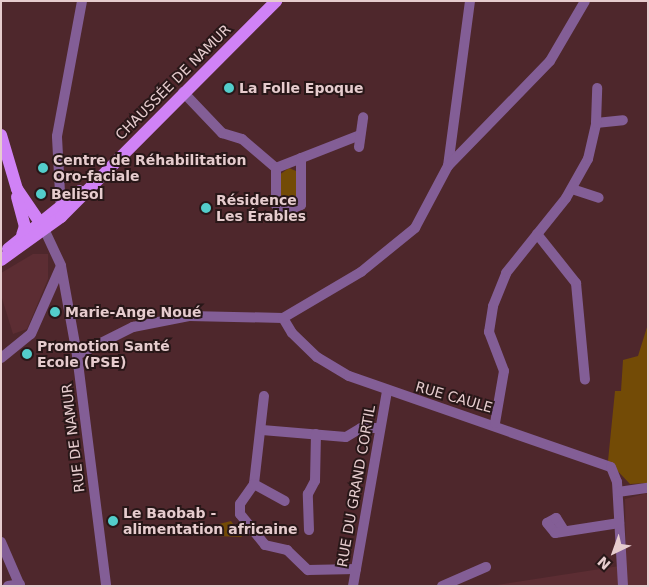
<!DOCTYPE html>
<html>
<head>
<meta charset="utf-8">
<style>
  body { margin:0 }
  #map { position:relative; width:649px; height:587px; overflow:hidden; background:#4e272c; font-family:"DejaVu Sans",sans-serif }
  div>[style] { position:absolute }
  .built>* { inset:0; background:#5c2d33 }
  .green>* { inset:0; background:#734b06 }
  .minor>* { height:10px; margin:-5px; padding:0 5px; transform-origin:5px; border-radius:5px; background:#835e96 }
  .major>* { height:12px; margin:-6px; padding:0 6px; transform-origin:6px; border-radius:6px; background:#d082f6 }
  .dots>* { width:14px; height:14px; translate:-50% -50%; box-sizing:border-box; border:2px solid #281718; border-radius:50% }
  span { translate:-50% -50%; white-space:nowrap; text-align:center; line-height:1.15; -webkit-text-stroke:4px #281718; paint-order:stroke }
  .street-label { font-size:14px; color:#e6ccce }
  .poi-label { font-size:14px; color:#e6ccce; font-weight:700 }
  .left { translate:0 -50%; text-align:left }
  .frame { position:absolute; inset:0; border:2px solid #e6ccce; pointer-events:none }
  .north { position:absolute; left:589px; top:527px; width:50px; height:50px; -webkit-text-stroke:4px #281718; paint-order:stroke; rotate:222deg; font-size:14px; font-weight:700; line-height:20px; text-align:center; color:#e6ccce }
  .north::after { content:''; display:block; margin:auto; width:18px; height:22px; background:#e6ccce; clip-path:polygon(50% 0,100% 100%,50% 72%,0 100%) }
</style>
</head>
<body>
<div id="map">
  <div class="built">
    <i style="clip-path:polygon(33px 254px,48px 254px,48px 279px,27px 329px,13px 334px,1px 295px,1px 273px)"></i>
    <i style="clip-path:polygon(648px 493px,648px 586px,490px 586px,626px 565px,625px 499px)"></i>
  </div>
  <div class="green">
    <i style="clip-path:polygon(289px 168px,296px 171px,298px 196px,292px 203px,281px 197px,279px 175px)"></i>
    <i style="clip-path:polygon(648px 324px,648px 483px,630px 484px,608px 461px,615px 391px,621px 391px,623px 360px,638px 356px)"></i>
    <i style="clip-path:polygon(231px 521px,242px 537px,216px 536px,211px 526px)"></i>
  </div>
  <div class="minor">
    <i style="left:183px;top:92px;width:57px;rotate:46.4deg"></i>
    <i style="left:222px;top:133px;width:21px;rotate:17deg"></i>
    <i style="left:242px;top:139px;width:45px;rotate:40.5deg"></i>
    <i style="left:276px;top:168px;width:90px;rotate:-21.4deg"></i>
    <i style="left:596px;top:123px;width:27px;rotate:-6deg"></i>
    <i style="left:359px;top:147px;width:30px;rotate:-82deg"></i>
    <i style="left:448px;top:166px;width:166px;rotate:-82.4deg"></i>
    <i style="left:276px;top:168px;width:37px;rotate:90deg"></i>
    <i style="left:276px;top:205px;width:14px;rotate:21deg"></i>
    <i style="left:289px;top:210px;width:13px;rotate:-23deg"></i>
    <i style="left:301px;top:205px;width:47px;rotate:-90deg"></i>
    <i style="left:572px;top:189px;width:28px;rotate:18deg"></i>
    <i style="left:61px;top:211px;width:75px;rotate:-93.1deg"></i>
    <i style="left:57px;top:136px;width:137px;rotate:-79.5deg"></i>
    <i style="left:45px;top:231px;width:38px;rotate:65deg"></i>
    <i style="left:61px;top:266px;width:90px;rotate:79.8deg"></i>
    <i style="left:77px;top:355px;width:233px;rotate:82.8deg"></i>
    <i style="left:537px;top:234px;width:63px;rotate:51.5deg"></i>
    <i style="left:576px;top:283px;width:97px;rotate:84.7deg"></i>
    <i style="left:283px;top:318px;width:17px;rotate:59deg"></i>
    <i style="left:292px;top:333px;width:35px;rotate:44deg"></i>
    <i style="left:317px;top:357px;width:37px;rotate:31deg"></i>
    <i style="left:349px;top:376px;width:277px;rotate:19.2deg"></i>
    <i style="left:611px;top:467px;width:16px;rotate:68deg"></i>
    <i style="left:617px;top:482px;width:104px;rotate:86.7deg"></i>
    <i style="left:77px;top:355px;width:63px;rotate:-26.6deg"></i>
    <i style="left:133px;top:327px;width:57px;rotate:-11.1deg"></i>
    <i style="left:189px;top:316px;width:94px;rotate:1.2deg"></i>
    <i style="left:283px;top:318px;width:91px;rotate:-30.5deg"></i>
    <i style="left:361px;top:272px;width:70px;rotate:-39.2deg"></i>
    <i style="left:415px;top:228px;width:70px;rotate:-62deg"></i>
    <i style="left:448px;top:166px;width:146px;rotate:-45.8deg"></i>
    <i style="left:550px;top:61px;width:69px;rotate:-59.7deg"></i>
    <i style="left:1px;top:358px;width:38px;rotate:-39deg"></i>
    <i style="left:31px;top:334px;width:74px;rotate:-66.2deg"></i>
    <i style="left:264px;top:396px;width:89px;rotate:96.5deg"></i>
    <i style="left:254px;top:484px;width:24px;rotate:125deg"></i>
    <i style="left:240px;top:504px;width:10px;rotate:90deg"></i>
    <i style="left:240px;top:514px;width:40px;rotate:51deg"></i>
    <i style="left:265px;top:545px;width:23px;rotate:13deg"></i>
    <i style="left:287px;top:550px;width:29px;rotate:44deg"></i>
    <i style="left:308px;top:570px;width:48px;rotate:-1.2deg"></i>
    <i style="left:495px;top:423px;width:53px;rotate:-80.2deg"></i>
    <i style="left:504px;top:371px;width:42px;rotate:-111deg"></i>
    <i style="left:489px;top:332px;width:26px;rotate:-81deg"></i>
    <i style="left:493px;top:306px;width:35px;rotate:-68deg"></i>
    <i style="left:506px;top:273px;width:96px;rotate:-51.3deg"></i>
    <i style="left:566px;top:198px;width:45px;rotate:-60.6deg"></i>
    <i style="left:588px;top:159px;width:37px;rotate:-77deg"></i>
    <i style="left:596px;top:123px;width:35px;rotate:-88deg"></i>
    <i style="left:262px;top:430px;width:84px;rotate:4.8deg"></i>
    <i style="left:346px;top:437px;width:17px;rotate:-31deg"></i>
    <i style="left:361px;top:428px;width:19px"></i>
    <i style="left:254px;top:484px;width:35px;rotate:29deg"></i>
    <i style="left:618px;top:492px;width:30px;rotate:-8deg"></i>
    <i style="left:563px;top:529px;width:13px;rotate:-122deg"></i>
    <i style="left:556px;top:518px;width:10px;rotate:151deg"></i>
    <i style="left:547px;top:523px;width:13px;rotate:51deg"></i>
    <i style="left:555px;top:533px;width:65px;rotate:-8.9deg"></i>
    <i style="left:309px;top:530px;width:36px;rotate:-92deg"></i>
    <i style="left:308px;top:494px;width:15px;rotate:-62deg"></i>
    <i style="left:315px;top:481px;width:47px;rotate:-88.8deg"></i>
    <i style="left:1px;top:542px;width:48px;rotate:66.6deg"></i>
    <i style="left:8px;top:586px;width:12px;rotate:-9deg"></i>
    <i style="left:353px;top:586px;width:197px;rotate:-80.1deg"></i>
    <i style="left:442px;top:586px;width:48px;rotate:-23.4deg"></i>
  </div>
  <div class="major">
    <i style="left:1px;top:135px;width:56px;rotate:73.5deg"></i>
    <i style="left:17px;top:189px;width:46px;rotate:55.6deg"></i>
    <i style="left:17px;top:197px;width:30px;rotate:75deg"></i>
    <i style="left:25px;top:226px;width:9px;rotate:108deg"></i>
    <i style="left:8px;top:249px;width:92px;rotate:-38.9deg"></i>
    <i style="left:1px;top:260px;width:74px;rotate:-35.6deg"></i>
    <i style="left:61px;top:217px;width:305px;rotate:-45.1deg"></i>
  </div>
  <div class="dots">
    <i style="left:229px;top:88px;background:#53cdcb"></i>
    <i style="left:43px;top:168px;background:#53cdcb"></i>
    <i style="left:41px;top:194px;background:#53cdcb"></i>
    <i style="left:206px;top:208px;background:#53cdcb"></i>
    <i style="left:55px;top:312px;background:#53cdcb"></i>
    <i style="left:27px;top:354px;background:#53cdcb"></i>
    <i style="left:113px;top:521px;background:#53cdcb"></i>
  </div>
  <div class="street-label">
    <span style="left:173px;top:82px;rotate:-45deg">CHAUSSÉE DE NAMUR</span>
    <span style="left:454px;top:397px;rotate:16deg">RUE CAULE</span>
    <span style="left:73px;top:438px;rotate:-97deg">RUE DE NAMUR</span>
    <span style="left:356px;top:486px;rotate:-80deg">RUE DU GRAND CORTIL</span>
  </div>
  <div class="poi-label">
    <span class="left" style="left:239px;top:88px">La Folle Epoque</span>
    <span class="left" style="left:53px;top:168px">Centre de Réhabilitation<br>Oro-faciale</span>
    <span class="left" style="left:51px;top:194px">Belisol</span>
    <span class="left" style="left:216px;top:208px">Résidence<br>Les Érables</span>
    <span class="left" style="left:65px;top:312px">Marie-Ange Noué</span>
    <span class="left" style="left:37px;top:354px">Promotion Santé<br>Ecole (PSE)</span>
    <span class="left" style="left:123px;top:521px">Le Baobab -<br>alimentation africaine</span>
  </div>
  <div class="frame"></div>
  <div class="north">N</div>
</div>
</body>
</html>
